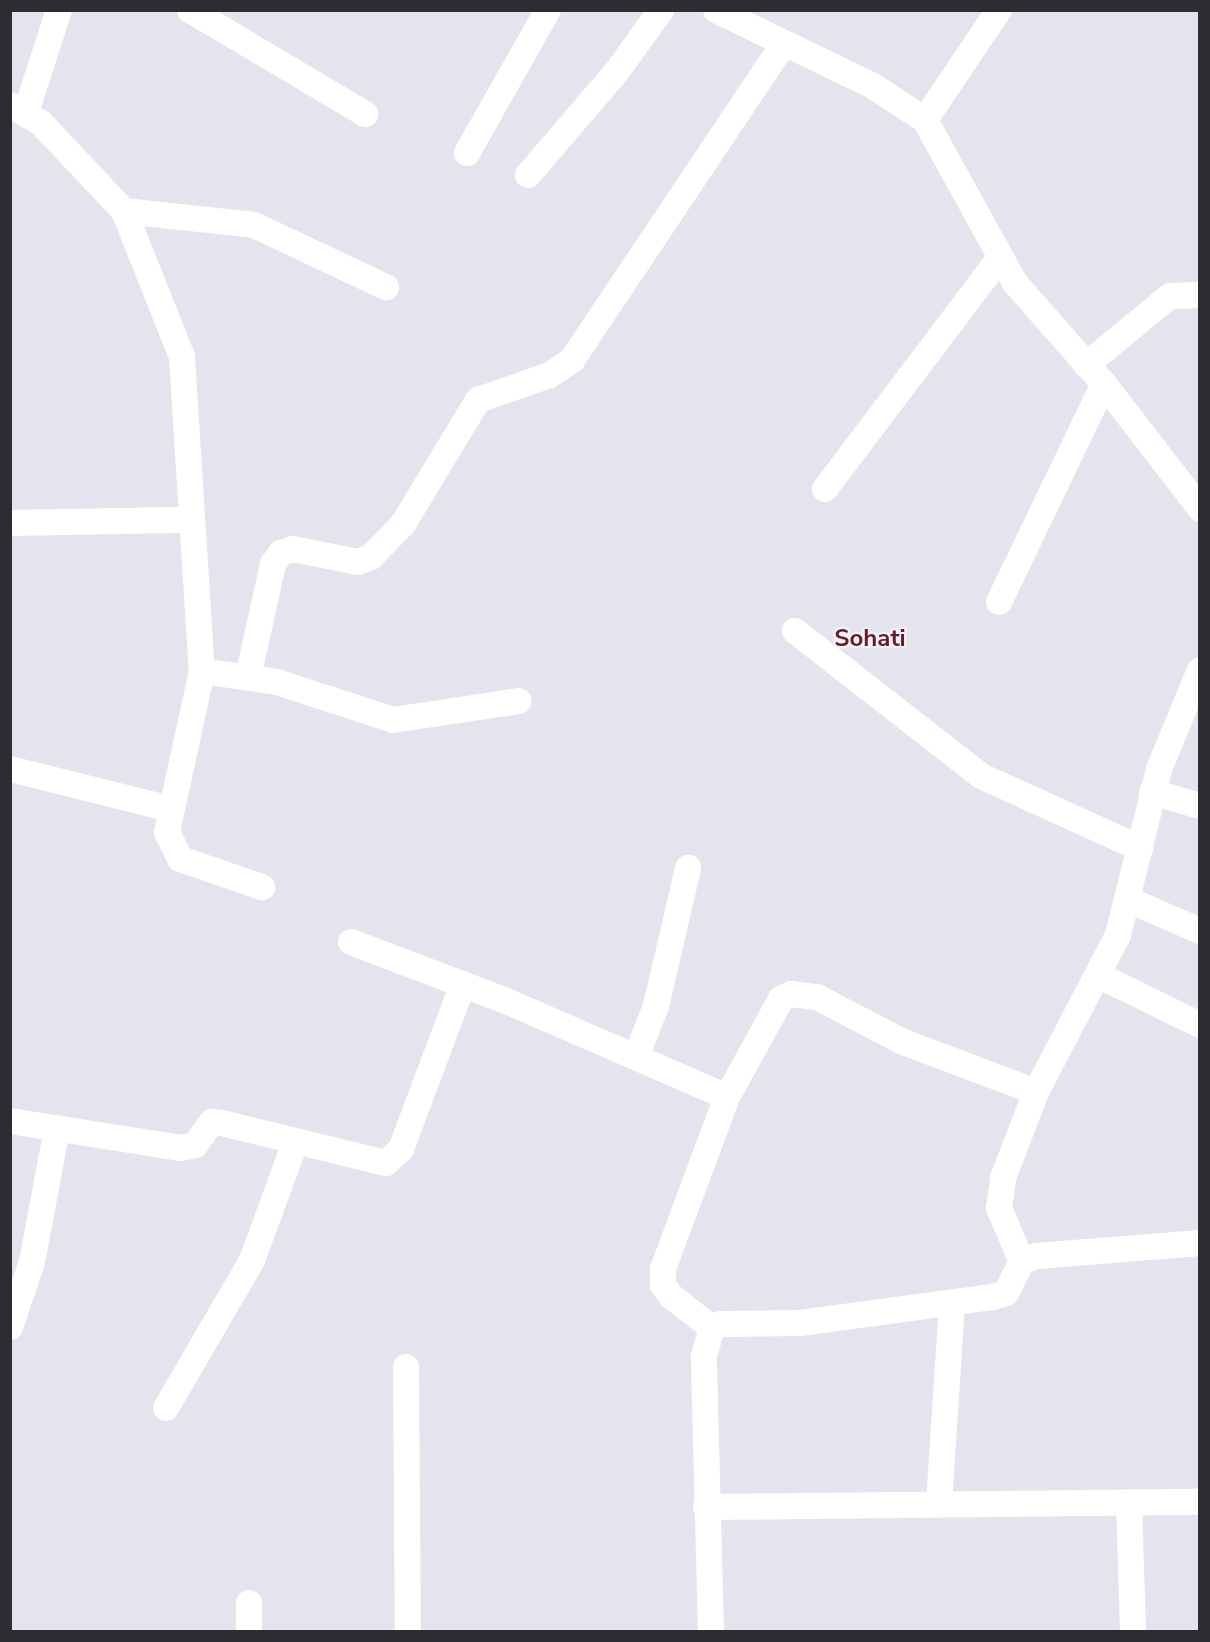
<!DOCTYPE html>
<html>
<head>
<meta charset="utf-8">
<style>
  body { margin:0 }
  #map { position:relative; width:1210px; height:1642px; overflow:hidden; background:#e4e4ef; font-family:"Nunito Sans",sans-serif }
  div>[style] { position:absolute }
  .street>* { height:26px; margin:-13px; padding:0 13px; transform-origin:13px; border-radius:13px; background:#fff }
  span { translate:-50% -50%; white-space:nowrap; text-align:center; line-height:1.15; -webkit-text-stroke:4.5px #f2f1fc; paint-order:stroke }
  .quarter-label { font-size:24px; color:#641e24; font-weight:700 }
  .frame { position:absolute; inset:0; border:12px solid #2d2d31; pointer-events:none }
</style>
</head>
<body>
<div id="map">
  <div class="street">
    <i style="left:190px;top:10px;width:204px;rotate:30.7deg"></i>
    <i style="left:716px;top:10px;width:174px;rotate:25.8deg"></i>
    <i style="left:873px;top:86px;width:62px;rotate:33.2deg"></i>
    <i style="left:925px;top:120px;width:186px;rotate:61.1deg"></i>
    <i style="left:1015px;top:283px;width:135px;rotate:48.6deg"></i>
    <i style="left:1104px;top:384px;width:157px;rotate:52.3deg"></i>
    <i style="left:10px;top:105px;width:36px;rotate:30deg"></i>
    <i style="left:41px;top:123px;width:121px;rotate:46.7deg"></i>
    <i style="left:124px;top:211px;width:157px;rotate:68.3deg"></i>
    <i style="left:182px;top:357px;width:315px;rotate:86.4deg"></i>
    <i style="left:202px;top:671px;width:165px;rotate:102.3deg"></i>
    <i style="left:167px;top:832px;width:30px;rotate:64deg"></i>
    <i style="left:180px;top:859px;width:87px;rotate:18.9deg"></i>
    <i style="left:26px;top:112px;width:107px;rotate:-72.1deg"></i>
    <i style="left:925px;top:120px;width:133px;rotate:-56.1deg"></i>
    <i style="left:467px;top:153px;width:164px;rotate:-60.5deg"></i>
    <i style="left:528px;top:175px;width:138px;rotate:-49.4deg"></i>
    <i style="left:618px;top:70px;width:74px;rotate:-54.4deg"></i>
    <i style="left:124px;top:211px;width:131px;rotate:6.1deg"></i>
    <i style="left:254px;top:225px;width:146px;rotate:25.2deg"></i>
    <i style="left:1086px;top:365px;width:109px;rotate:-39.4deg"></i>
    <i style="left:1170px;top:296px;width:30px;rotate:-2deg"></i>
    <i style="left:825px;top:489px;width:287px;rotate:-52.9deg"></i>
    <i style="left:10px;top:523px;width:180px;rotate:-1deg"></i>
    <i style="left:999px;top:602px;width:242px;rotate:-64.3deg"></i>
    <i style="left:795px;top:631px;width:236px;rotate:37.9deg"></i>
    <i style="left:981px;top:776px;width:175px;rotate:24.4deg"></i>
    <i style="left:202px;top:671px;width:76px;rotate:8.3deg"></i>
    <i style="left:277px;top:682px;width:122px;rotate:18.1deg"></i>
    <i style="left:393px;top:720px;width:127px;rotate:-8.6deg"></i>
    <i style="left:248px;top:677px;width:116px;rotate:-77.5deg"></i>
    <i style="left:273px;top:564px;width:14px;rotate:-54deg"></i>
    <i style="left:281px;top:553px;width:13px;rotate:-18deg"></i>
    <i style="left:293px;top:549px;width:66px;rotate:11.3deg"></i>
    <i style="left:358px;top:562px;width:14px;rotate:-21deg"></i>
    <i style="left:371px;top:557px;width:46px;rotate:-45.9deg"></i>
    <i style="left:403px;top:524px;width:145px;rotate:-58.8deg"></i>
    <i style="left:478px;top:400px;width:76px;rotate:-19.1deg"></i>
    <i style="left:550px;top:375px;width:27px;rotate:-34deg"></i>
    <i style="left:572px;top:360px;width:381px;rotate:-56.2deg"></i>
    <i style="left:10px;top:769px;width:165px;rotate:14deg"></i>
    <i style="left:1152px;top:792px;width:50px;rotate:16.3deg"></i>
    <i style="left:1131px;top:901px;width:75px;rotate:23.5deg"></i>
    <i style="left:351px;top:942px;width:164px;rotate:20.8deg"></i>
    <i style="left:504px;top:1000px;width:243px;rotate:23.5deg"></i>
    <i style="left:1100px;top:976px;width:111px;rotate:26.1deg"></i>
    <i style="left:636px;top:1057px;width:55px;rotate:-68.6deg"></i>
    <i style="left:656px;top:1006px;width:142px;rotate:-76.9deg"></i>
    <i style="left:10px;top:1121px;width:172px;rotate:9deg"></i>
    <i style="left:180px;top:1148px;width:15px;rotate:-11deg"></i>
    <i style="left:195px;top:1145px;width:29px;rotate:-54deg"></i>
    <i style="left:212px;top:1122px;width:10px;rotate:6deg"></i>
    <i style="left:222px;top:1123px;width:169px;rotate:13.7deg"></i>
    <i style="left:386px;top:1163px;width:21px;rotate:-43deg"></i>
    <i style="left:401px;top:1149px;width:176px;rotate:-69.4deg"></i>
    <i style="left:1022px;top:1262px;width:59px;rotate:-113.1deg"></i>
    <i style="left:999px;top:1208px;width:30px;rotate:-82deg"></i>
    <i style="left:1003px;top:1178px;width:92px;rotate:-69deg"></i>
    <i style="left:1036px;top:1092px;width:177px;rotate:-62.4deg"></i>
    <i style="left:1118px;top:935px;width:171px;rotate:-76.1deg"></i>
    <i style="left:1159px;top:769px;width:107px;rotate:-67.5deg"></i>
    <i style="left:10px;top:1327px;width:69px;rotate:-71.3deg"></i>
    <i style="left:32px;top:1262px;width:136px;rotate:-79.4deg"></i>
    <i style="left:712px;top:1328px;width:51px;rotate:-142.2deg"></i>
    <i style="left:672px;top:1297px;width:15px;rotate:-127deg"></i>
    <i style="left:663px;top:1285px;width:16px;rotate:-90deg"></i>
    <i style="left:663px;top:1269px;width:184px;rotate:-69.6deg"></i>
    <i style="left:727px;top:1097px;width:112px;rotate:-61.1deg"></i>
    <i style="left:781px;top:999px;width:11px;rotate:-27deg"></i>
    <i style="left:791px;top:994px;width:26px;rotate:7deg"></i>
    <i style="left:817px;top:997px;width:95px;rotate:27.6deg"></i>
    <i style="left:901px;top:1041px;width:144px;rotate:20.7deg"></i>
    <i style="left:406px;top:1367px;width:265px;rotate:89.6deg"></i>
    <i style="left:166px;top:1408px;width:171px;rotate:-59.8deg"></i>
    <i style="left:252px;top:1260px;width:125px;rotate:-69.8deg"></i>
    <i style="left:1129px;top:1503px;width:129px;rotate:88.2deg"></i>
    <i style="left:939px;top:1504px;width:201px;rotate:-86.3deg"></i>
    <i style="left:706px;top:1507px;width:494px;rotate:-0.6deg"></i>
    <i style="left:249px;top:1632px;width:29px;rotate:-90deg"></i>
    <i style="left:711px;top:1632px;width:276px;rotate:-91.5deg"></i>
    <i style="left:704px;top:1356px;width:29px;rotate:-74deg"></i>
    <i style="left:712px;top:1328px;width:10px;rotate:-24deg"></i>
    <i style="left:721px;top:1324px;width:79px;rotate:-0.7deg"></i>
    <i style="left:800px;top:1323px;width:195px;rotate:-7.7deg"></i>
    <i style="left:993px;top:1297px;width:14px;rotate:-17deg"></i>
    <i style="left:1006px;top:1293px;width:35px;rotate:-63deg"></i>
    <i style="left:1022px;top:1262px;width:15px;rotate:-23deg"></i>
    <i style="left:1036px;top:1256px;width:165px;rotate:-4.5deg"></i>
  </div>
  <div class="quarter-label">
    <span style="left:870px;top:639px">Sohati</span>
  </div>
  <div class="frame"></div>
</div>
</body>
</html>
